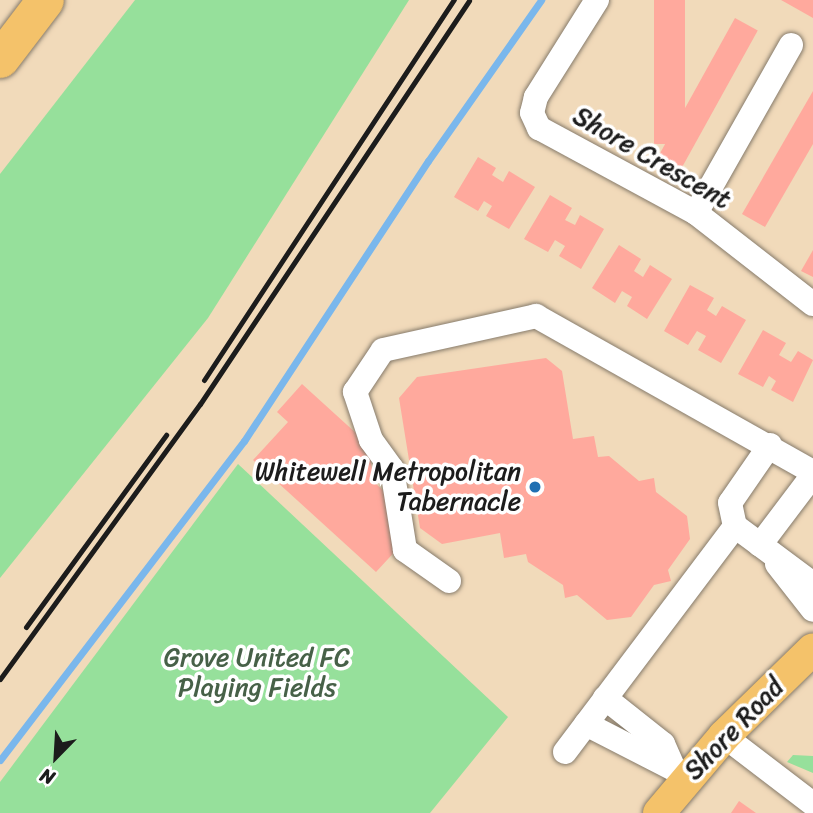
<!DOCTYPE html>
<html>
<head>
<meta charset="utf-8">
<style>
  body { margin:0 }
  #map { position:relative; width:813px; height:813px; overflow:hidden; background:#f1daba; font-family:Sriracha,sans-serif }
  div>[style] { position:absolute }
  .green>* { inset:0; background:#96e09b }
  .stream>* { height:7px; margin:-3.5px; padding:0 3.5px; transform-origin:3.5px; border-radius:3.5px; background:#7ab7ec }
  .building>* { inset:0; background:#ffa99d; transform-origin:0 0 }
  .roads { filter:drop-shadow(0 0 2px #867b6b) drop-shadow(0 0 2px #867b6b) }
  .minor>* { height:24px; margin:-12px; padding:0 12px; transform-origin:12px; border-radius:12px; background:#fff }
  .major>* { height:32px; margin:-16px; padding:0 16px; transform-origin:16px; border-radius:16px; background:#f4c26a }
  .highway>* { height:37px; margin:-18.5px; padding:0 18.5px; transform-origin:18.5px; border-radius:18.5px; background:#f4c26a }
  .rail>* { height:5px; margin:-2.5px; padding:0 2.5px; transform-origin:2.5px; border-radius:2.5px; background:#1c1c1c }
  .dots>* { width:19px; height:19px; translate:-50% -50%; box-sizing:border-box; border:4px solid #fff; border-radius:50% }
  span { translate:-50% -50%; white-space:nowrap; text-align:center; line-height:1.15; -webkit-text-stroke:7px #fff; paint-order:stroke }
  .street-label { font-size:26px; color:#1c1c1c }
  .poi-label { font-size:26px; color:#1c1c1c }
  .right { translate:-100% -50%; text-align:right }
  .park-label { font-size:26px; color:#476148 }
  .north { position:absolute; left:21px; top:722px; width:70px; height:70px; -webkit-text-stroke:5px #fff; paint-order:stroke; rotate:204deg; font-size:19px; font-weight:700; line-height:28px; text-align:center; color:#1c1c1c }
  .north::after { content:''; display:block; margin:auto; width:24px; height:32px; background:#1c1c1c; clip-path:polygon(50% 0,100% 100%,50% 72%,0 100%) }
</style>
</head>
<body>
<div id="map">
  <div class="green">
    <i style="clip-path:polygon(135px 0,409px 0,208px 318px,0 578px,0 174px)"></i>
    <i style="clip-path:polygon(238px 464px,508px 717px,430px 813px,0 813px,0 782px)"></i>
    <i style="clip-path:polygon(793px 755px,813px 756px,813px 773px,787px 762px)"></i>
  </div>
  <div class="stream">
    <i style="left:0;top:760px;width:402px;rotate:-52.6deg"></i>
    <i style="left:244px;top:441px;width:335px;rotate:-56.7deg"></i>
    <i style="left:428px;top:161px;width:197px;rotate:-54.9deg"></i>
  </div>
  <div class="building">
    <i style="left:654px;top:0;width:31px;height:144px"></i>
    <i style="clip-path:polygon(781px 0,813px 0,813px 18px,790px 5px)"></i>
    <i style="left:735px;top:18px;width:26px;height:167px;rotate:29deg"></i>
    <i style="clip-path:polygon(813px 91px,813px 144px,765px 227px,742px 214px)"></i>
    <i style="clip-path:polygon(478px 157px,496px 168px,492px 175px,503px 182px,509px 171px,535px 187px,509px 229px,486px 216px,492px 206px,484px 201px,478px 211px,454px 197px)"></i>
    <i style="clip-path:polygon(550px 195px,572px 208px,565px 220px,575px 225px,580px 215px,604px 229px,581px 269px,559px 256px,565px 246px,555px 240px,548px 252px,524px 239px)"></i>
    <i style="clip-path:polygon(619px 245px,641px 259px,634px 271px,643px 277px,650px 265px,672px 279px,647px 319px,627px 306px,632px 297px,622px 291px,615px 303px,592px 288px)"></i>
    <i style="clip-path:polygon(813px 250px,813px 277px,801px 271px)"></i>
    <i style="clip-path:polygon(690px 285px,714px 298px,707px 310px,716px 316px,722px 306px,746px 320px,721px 363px,698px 350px,706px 336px,697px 331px,688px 345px,664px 331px)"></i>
    <i style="clip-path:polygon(763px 330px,786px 343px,779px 355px,791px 362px,798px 351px,813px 360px,793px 402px,771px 390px,776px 381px,769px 376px,763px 387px,738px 374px)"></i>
    <i style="clip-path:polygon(546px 358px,562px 371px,573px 439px,594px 436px,598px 457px,609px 456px,639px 481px,654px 478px,656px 492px,687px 516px,690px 539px,668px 570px,671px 581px,654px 585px,631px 617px,607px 620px,577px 595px,565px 598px,563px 585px,528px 562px,526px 554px,504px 558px,500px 533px,442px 544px,420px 528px,399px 398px,417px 377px)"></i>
    <i style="clip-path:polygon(302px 384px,368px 444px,374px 482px,388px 495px,400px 546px,376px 572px,253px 460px,288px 422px,277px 412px)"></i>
    <i style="clip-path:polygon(739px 801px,756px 813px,731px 813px)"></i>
  </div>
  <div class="roads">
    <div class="minor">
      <i style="left:597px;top:0;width:115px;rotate:122.2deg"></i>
      <i style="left:536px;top:97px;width:16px;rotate:104deg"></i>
      <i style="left:532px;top:113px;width:17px;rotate:65deg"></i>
      <i style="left:539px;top:128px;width:179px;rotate:28.4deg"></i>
      <i style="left:696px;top:213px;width:148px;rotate:37.9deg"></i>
      <i style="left:696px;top:213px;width:193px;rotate:-60.5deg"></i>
      <i style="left:770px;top:445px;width:70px;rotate:124.6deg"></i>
      <i style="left:730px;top:503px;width:24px;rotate:78deg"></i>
      <i style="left:735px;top:526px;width:97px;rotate:36.6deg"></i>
      <i style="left:760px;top:545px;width:88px;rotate:-52.9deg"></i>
      <i style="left:777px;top:564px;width:58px;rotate:52deg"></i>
      <i style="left:449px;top:581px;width:54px;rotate:-144.8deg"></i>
      <i style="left:405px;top:550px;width:82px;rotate:-99.1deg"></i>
      <i style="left:392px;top:469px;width:36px;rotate:-126deg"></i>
      <i style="left:371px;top:440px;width:51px;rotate:-108.4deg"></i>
      <i style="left:355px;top:392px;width:50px;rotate:-56.3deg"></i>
      <i style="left:383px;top:350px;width:157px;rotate:-12.5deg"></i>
      <i style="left:536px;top:316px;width:318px;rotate:29.4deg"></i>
      <i style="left:605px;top:698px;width:74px;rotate:38.4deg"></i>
      <i style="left:663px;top:744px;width:22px;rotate:66deg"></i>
      <i style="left:586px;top:724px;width:114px;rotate:27.2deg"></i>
      <i style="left:724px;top:736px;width:112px;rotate:37.4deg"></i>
      <i style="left:565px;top:752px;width:283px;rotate:-53deg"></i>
    </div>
    <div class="major">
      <i style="left:659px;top:813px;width:101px;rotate:-49.8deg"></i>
      <i style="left:724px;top:736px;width:124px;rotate:-44.3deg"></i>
    </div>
    <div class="highway">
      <i style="left:0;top:59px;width:74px;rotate:-52.7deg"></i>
    </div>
  </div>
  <div class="rail">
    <i style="left:204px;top:380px;width:455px;rotate:-56.7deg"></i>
    <i style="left:26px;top:627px;width:238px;rotate:-53.9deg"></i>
    <i style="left:0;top:679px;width:340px;rotate:-54deg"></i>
    <i style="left:200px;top:404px;width:485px;rotate:-56.3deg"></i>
  </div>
  <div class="dots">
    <i style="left:535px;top:487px;background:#1f6fb2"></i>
  </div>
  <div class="street-label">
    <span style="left:652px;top:158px;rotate:30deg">Shore Crescent</span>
    <span style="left:734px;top:729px;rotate:-46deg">Shore Road</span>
  </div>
  <div class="poi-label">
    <span class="right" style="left:521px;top:487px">Whitewell Metropolitan<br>Tabernacle</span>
  </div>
  <div class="park-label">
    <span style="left:257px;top:673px">Grove United FC<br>Playing Fields</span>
  </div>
  <div class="north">N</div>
</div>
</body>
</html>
